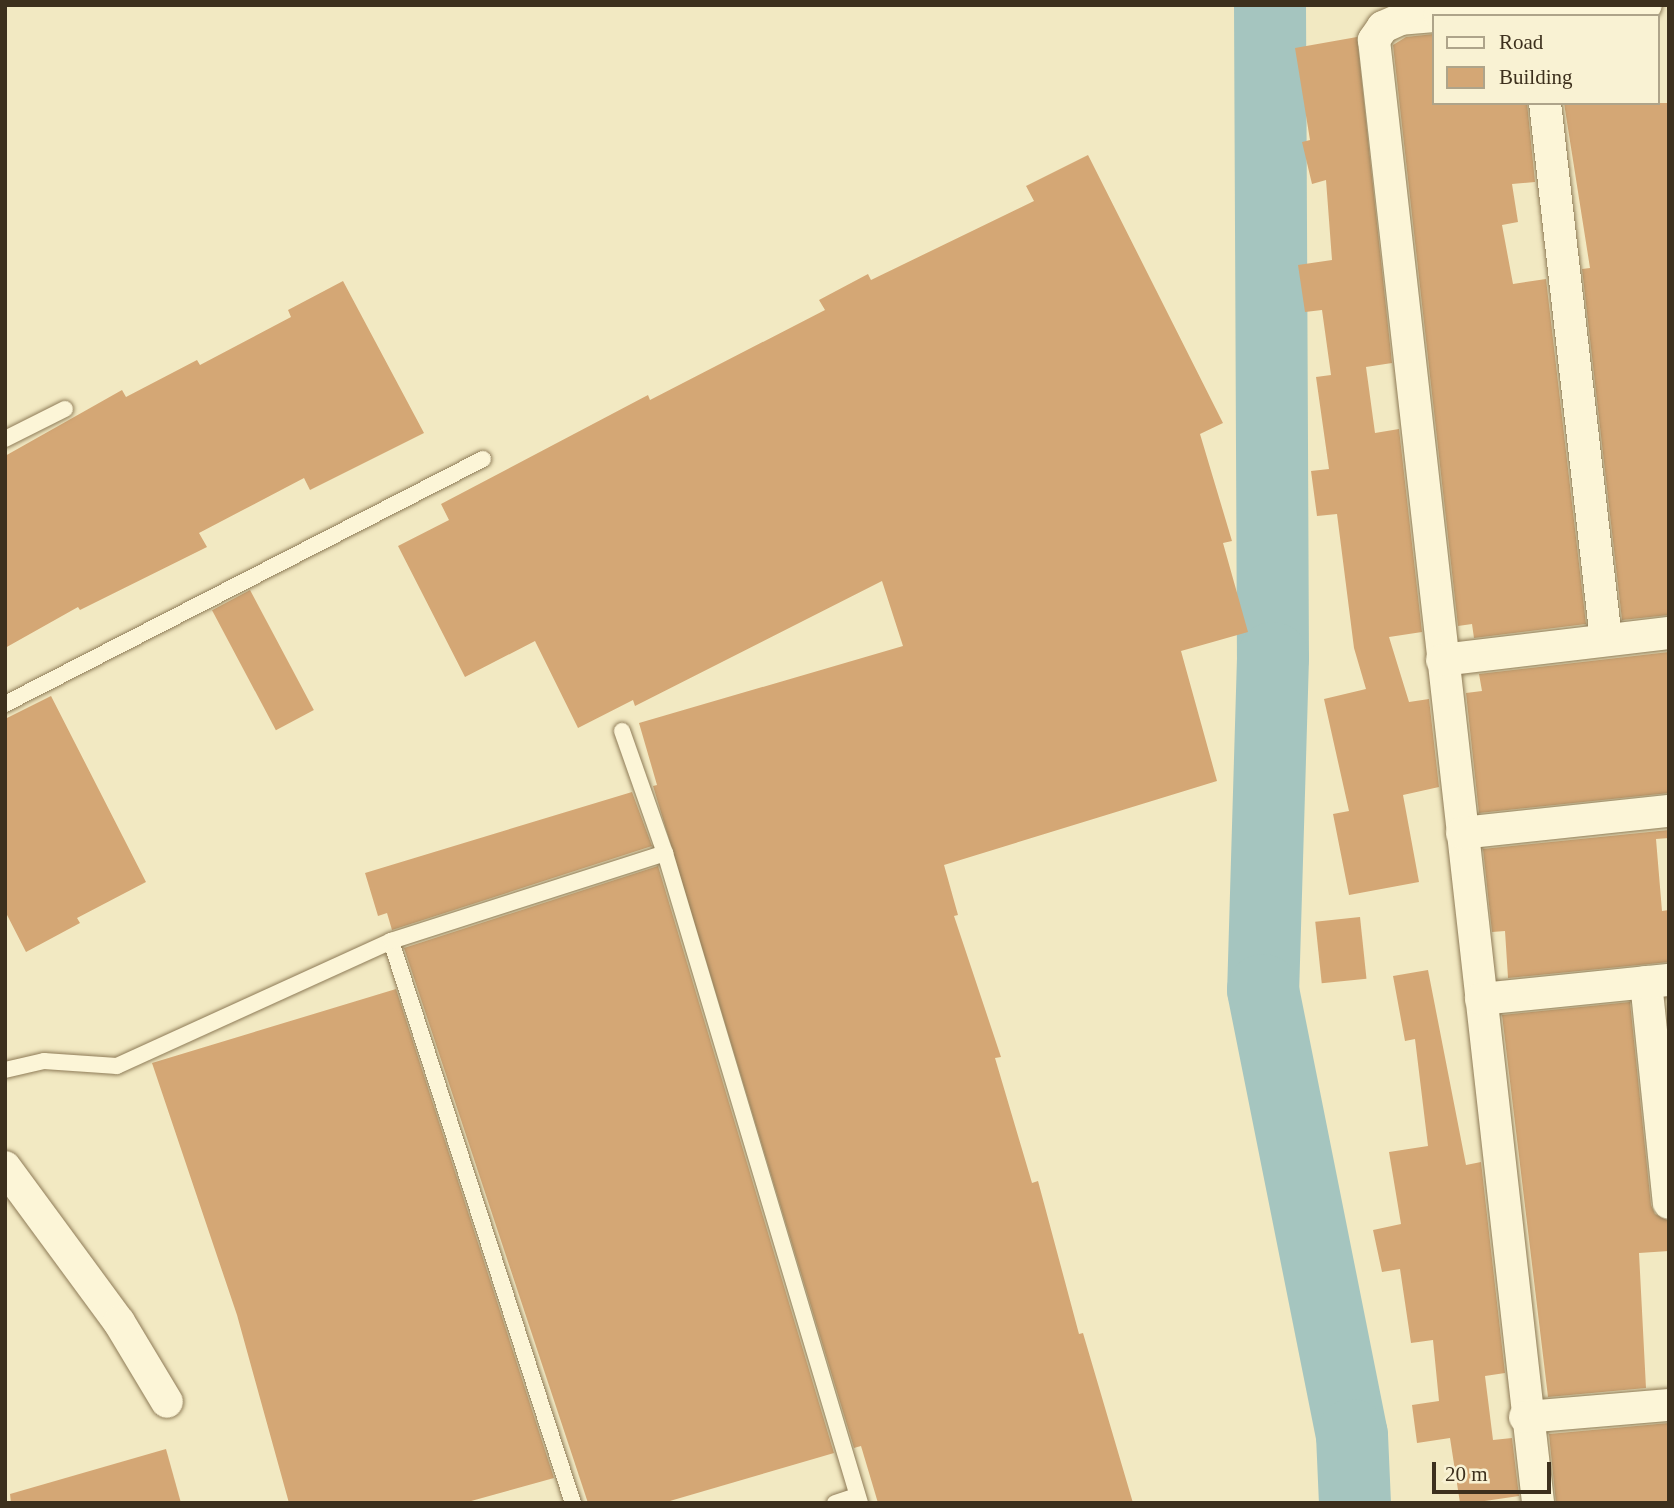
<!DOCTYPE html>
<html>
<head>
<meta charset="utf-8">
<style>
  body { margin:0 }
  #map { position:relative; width:1674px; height:1508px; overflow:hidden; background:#f2e9c2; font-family:"Times New Roman",serif }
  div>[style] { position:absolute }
  .river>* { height:72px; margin:-36px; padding:0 36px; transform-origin:36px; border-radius:36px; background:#a5c5bf }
  .building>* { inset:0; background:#d4a775; transform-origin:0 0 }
  .roads { filter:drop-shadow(0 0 2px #8e7b57) drop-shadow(0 0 2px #8e7b57) }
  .service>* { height:16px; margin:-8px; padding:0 8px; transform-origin:8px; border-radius:8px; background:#fcf5d7 }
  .minor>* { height:32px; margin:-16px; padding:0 16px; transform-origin:16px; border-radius:16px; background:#fcf5d7 }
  span { translate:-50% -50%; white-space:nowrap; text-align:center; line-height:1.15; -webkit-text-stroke:5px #f9f2d3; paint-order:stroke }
  .frame { position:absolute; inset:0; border:7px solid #3d301d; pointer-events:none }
  .legend { position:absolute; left:1432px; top:14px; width:228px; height:91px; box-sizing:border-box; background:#f9f2d3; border:2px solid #aea48a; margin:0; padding:9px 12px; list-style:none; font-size:21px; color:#3d301d }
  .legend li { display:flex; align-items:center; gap:14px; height:35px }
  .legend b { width:35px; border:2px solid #aea48a }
  .scale { position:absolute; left:1432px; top:1462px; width:119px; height:32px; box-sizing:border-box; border:4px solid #3d301d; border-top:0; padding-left:9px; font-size:21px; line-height:24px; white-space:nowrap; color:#3d301d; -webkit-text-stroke:5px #f9f2d3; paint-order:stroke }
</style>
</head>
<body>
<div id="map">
  <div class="river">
    <i style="left:1270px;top:5px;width:653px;rotate:89.74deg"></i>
    <i style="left:1273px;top:658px;width:332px;rotate:91.7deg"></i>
    <i style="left:1263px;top:990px;width:454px;rotate:78.7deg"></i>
    <i style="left:1352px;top:1435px;width:68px;rotate:87.5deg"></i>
  </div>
  <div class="building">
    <i style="clip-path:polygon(1434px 34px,1434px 103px,1527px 103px,1535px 182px,1512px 184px,1518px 222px,1502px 225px,1513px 284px,1546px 279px,1586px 624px,1474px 638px,1472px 624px,1458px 626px,1393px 45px,1406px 37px)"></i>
    <i style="clip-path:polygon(1357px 37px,1392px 363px,1366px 367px,1375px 433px,1399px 429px,1422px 632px,1389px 637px,1409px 702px,1429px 699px,1439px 787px,1403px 795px,1419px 882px,1349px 895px,1333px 814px,1349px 811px,1324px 699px,1366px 689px,1354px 648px,1337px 514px,1317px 516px,1311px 471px,1329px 469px,1316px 377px,1331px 375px,1322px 310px,1305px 312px,1298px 265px,1332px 260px,1326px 180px,1312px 184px,1302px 142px,1310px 140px,1295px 48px)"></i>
    <i style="clip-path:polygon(1564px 103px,1669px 103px,1669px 615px,1622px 620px,1582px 269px,1590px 268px)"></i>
    <i style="clip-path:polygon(1088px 155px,1223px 423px,1200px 434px,1232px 541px,1223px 543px,1248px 632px,1181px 651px,1217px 781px,944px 865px,958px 915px,954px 916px,1001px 1057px,995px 1058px,1032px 1183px,1038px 1181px,1079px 1334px,1083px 1333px,1133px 1503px,878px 1503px,861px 1446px,854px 1448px,653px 786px,657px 785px,639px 723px,903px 646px,882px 581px,635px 706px,633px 700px,578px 728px,535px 641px,465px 677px,398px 546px,449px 520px,441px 504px,648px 395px,650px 400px,825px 310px,819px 300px,868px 274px,871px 280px,1034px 201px,1026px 186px)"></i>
    <i style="clip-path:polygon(343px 281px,424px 433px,310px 490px,304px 478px,199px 533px,207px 547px,80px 610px,78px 607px,5px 648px,5px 456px,122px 390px,126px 397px,197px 360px,200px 365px,291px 317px,288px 310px)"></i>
    <i style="left:250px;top:590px;width:136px;height:43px;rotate:62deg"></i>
    <i style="clip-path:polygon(1669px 652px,1669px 793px,1479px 813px,1466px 693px,1482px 691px,1479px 674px)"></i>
    <i style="clip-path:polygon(51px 696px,146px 882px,77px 918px,80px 923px,26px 952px,5px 911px,5px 719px)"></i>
    <i style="clip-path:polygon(632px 792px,652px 846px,392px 930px,387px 913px,378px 916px,365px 873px)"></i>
    <i style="clip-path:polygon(1669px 830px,1669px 838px,1656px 839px,1662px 911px,1669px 910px,1669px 962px,1508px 978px,1505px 931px,1492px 932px,1483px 849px)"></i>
    <i style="clip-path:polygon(658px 866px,834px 1453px,663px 1503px,588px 1503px,404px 948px)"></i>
    <i style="left:1360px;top:917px;width:62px;height:45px;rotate:84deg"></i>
    <i style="clip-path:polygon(1428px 970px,1466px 1165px,1481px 1162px,1505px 1373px,1485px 1376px,1493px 1440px,1512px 1438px,1519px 1496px,1471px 1503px,1460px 1503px,1450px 1438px,1417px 1443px,1412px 1405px,1439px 1401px,1433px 1340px,1411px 1343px,1400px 1269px,1382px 1272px,1373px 1230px,1401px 1224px,1389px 1152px,1428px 1146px,1415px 1039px,1405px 1041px,1393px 976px)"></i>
    <i style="clip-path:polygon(396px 989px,554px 1478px,464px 1503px,289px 1503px,237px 1315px,152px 1063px)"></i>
    <i style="clip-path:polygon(1630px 1002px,1651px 1205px,1655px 1214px,1669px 1221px,1669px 1251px,1639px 1253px,1646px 1388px,1548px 1397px,1502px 1015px)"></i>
    <i style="clip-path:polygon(1669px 1423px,1669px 1503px,1556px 1503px,1549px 1434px)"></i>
    <i style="clip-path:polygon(166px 1449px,181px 1503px,11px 1503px,10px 1494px)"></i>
  </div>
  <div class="roads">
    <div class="service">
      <i style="left:5px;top:439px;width:67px;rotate:-26.6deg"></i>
      <i style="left:5px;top:704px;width:537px;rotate:-27.14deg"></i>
      <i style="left:622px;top:731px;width:129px;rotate:70.6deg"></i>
      <i style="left:665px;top:853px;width:679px;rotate:73.3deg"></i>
      <i style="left:391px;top:941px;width:591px;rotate:72.06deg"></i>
      <i style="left:5px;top:1070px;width:40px;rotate:-13deg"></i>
      <i style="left:44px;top:1061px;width:73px;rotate:3.9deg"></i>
      <i style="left:117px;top:1066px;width:301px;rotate:-24.5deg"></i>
      <i style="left:391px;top:941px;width:288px;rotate:-17.8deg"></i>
      <i style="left:835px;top:1503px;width:23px;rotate:-18deg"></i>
    </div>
    <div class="minor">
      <i style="left:1434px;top:16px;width:33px;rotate:175deg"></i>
      <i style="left:1401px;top:19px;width:20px;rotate:156deg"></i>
      <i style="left:1383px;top:27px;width:16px;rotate:125deg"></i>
      <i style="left:1374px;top:40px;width:1472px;rotate:83.6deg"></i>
      <i style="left:1440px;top:16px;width:206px;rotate:-3.1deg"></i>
      <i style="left:1545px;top:103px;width:540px;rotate:83.52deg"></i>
      <i style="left:1442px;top:660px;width:229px;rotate:-6.8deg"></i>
      <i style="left:1462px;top:833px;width:208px;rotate:-6.1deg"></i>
      <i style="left:1646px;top:982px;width:222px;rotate:84.1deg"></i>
      <i style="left:1481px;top:999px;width:189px;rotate:-5.8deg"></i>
      <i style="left:5px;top:1167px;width:192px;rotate:53.7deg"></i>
      <i style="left:119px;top:1322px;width:93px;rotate:59deg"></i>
      <i style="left:1525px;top:1417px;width:144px;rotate:-4.8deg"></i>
    </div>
  </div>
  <div class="frame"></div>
  <ul class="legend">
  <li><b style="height:9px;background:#fcf5d7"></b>Road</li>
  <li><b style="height:19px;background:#d4a775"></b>Building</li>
  </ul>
  <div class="scale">20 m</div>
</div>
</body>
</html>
